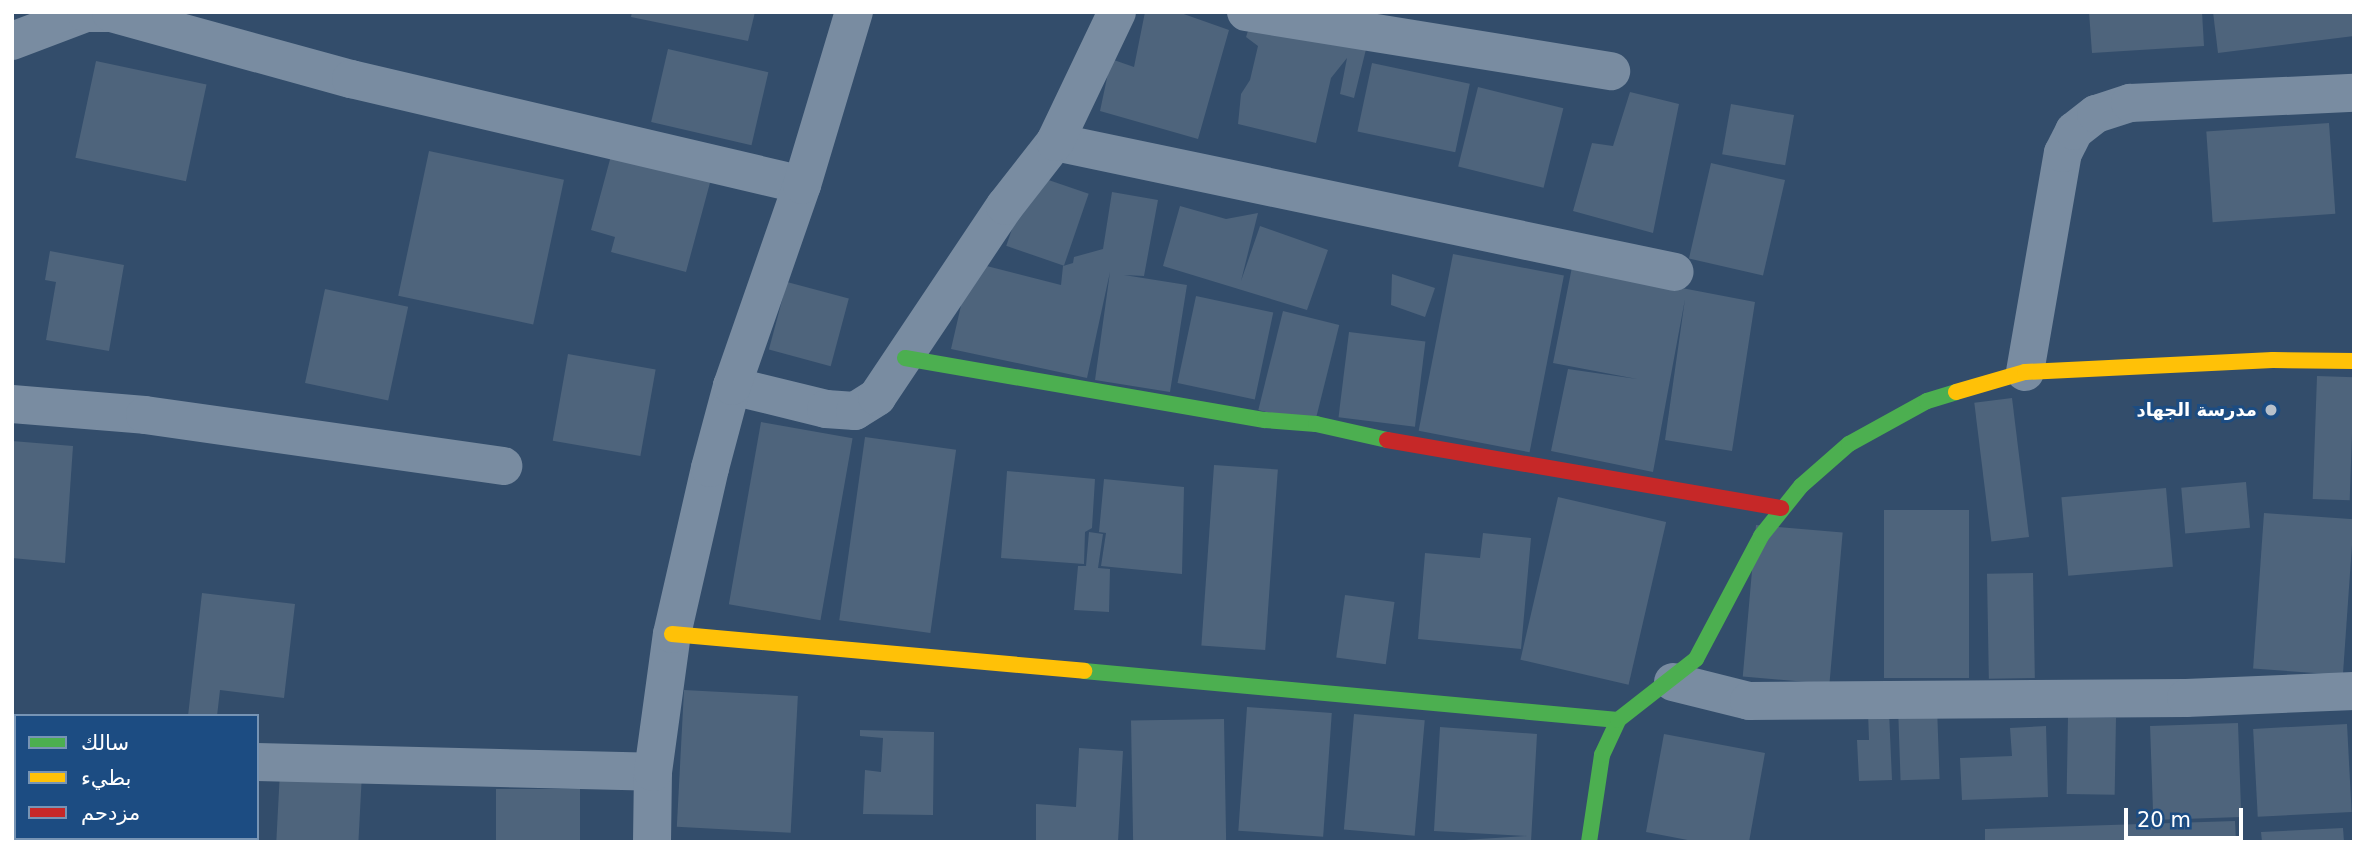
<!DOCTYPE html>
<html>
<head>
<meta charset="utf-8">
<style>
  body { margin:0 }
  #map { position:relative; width:2366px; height:854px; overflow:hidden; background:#334d6b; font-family:"DejaVu Sans",Cairo,sans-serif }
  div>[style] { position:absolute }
  .building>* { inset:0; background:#4e647c; transform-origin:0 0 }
  .street>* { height:38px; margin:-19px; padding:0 19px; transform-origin:19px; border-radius:19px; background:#798ca1 }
  .fast>* { height:16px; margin:-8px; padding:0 8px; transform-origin:8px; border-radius:8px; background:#4caf50 }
  .slow>* { height:16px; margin:-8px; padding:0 8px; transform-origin:8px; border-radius:8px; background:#ffc107 }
  .jam>* { height:16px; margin:-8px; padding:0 8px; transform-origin:8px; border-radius:8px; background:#c62828 }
  .dots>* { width:19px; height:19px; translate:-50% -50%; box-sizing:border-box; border:4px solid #1c4c82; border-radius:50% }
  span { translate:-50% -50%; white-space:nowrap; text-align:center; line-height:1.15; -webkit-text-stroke:6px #1c4c82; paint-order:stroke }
  .poi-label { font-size:18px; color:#fff; font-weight:700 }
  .right { translate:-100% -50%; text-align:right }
  .frame { position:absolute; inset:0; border:14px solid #fff; pointer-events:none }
  .legend { position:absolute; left:14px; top:714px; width:245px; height:126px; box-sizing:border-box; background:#1c4c82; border:2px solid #7794b4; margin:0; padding:9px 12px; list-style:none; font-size:21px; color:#fff }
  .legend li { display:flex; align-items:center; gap:14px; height:35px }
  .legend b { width:35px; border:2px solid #7794b4 }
  .scale { position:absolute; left:2124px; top:808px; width:119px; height:32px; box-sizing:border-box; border:4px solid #fff; border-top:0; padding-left:9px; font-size:21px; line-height:24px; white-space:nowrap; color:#fff; -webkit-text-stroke:5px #1c4c82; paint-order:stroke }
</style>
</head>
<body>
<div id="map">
  <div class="building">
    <i style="clip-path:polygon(632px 12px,755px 12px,748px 41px,631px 17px)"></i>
    <i style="clip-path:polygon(1145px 12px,1178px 12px,1229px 30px,1198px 139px,1100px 111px,1111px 59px,1134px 67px)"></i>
    <i style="clip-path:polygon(1254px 12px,1371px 29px,1354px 98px,1340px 94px,1347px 58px,1331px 78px,1316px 143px,1238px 124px,1241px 94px,1250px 80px,1258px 46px,1246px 37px)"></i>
    <i style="clip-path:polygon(2089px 12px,2202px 12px,2204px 46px,2092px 53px)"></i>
    <i style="clip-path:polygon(2213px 12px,2354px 12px,2354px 36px,2218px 53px)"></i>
    <i style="left:668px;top:49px;width:103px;height:75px;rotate:13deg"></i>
    <i style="left:96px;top:61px;width:113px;height:99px;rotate:12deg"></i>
    <i style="left:1372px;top:63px;width:100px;height:70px;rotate:12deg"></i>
    <i style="left:1478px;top:87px;width:88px;height:82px;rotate:14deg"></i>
    <i style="clip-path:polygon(1630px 92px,1679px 104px,1653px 233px,1573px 211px,1592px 143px,1613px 146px)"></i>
    <i style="left:1731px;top:104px;width:64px;height:51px;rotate:10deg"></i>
    <i style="left:2329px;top:123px;width:91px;height:123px;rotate:86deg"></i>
    <i style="left:429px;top:151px;width:138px;height:148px;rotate:12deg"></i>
    <i style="clip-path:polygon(612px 152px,711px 179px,686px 272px,611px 252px,615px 237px,591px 230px)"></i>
    <i style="left:1711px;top:163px;width:76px;height:98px;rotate:13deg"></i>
    <i style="left:1031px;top:174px;width:61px;height:76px;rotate:19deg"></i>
    <i style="clip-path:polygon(1112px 192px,1158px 200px,1144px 276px,1124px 275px,1187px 285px,1170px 392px,1095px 380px,1110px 272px,1087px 378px,951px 349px,971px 262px,1061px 285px,1063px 266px,1073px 263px,1074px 257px,1103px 249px)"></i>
    <i style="clip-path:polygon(1180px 206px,1226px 219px,1258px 213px,1241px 281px,1260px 226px,1328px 250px,1307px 310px,1163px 266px)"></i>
    <i style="clip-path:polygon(50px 251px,124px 265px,109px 351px,46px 340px,56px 282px,45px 280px)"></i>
    <i style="left:1453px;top:254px;width:113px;height:180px;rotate:11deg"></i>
    <i style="clip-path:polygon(1572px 267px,1755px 302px,1732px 451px,1665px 440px,1685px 299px,1653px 472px,1551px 451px,1568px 369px,1637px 379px,1553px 363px)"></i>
    <i style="clip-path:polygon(1392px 274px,1435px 288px,1425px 317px,1391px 305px)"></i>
    <i style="left:787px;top:282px;width:64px;height:70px;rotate:15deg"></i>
    <i style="left:325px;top:289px;width:85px;height:96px;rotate:12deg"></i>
    <i style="left:1196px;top:296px;width:79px;height:89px;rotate:12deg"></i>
    <i style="left:1283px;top:311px;width:58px;height:102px;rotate:14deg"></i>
    <i style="left:1349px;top:332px;width:77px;height:86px;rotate:7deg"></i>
    <i style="left:568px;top:354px;width:89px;height:88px;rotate:10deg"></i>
    <i style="left:2317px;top:376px;width:37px;height:123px;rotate:2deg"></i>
    <i style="left:2012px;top:398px;width:140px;height:38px;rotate:83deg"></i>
    <i style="left:761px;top:422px;width:93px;height:185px;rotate:10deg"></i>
    <i style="left:865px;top:437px;width:92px;height:185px;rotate:8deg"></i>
    <i style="clip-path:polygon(12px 441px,73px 446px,65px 563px,12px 558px)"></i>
    <i style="left:1214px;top:465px;width:64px;height:181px;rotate:4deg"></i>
    <i style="clip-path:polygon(1007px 471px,1095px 479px,1092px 528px,1085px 532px,1084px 564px,1001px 558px)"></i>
    <i style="clip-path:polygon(1104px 479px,1184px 487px,1182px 574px,1101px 566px,1106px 533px,1099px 532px)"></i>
    <i style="left:2246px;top:482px;width:46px;height:65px;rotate:85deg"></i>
    <i style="left:2166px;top:488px;width:79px;height:105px;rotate:85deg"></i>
    <i style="left:1558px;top:497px;width:111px;height:167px;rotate:13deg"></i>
    <i style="left:1884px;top:510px;width:85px;height:168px"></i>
    <i style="left:2264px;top:513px;width:90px;height:156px;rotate:4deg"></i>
    <i style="left:1756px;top:525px;width:87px;height:152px;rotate:5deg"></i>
    <i style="clip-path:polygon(1089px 532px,1103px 534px,1098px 568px,1110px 569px,1109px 612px,1074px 610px,1078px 566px,1086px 566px)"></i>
    <i style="clip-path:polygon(1483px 533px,1531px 538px,1521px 649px,1418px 639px,1425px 553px,1480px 558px)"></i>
    <i style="left:2033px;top:573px;width:105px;height:46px;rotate:89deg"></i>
    <i style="clip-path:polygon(202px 593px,295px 604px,284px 698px,220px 690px,217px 716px,188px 716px)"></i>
    <i style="left:1345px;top:595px;width:50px;height:63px;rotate:8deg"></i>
    <i style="left:684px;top:690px;width:114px;height:137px;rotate:3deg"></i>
    <i style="left:1937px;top:706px;width:73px;height:39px;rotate:88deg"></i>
    <i style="left:1247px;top:707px;width:85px;height:124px;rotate:4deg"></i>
    <i style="clip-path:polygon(1889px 711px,1892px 780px,1859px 781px,1857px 740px,1869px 740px,1868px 712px)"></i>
    <i style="left:1354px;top:714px;width:71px;height:116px;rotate:5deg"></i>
    <i style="left:2068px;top:717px;width:48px;height:77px;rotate:1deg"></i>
    <i style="left:1224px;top:719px;width:123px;height:93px;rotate:89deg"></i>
    <i style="left:2238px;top:723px;width:94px;height:88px;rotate:88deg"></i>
    <i style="left:2347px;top:724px;width:88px;height:94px;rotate:87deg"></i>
    <i style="clip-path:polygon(2046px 726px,2048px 797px,1962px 800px,1960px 758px,2012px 756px,2010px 728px)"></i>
    <i style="clip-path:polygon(1440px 727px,1537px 734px,1531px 842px,1433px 842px,1527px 836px,1434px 831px)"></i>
    <i style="clip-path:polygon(860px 730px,934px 732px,933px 815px,863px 814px,865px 770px,881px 772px,883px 738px,860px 736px)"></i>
    <i style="clip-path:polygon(1664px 734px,1765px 753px,1749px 842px,1698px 842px,1646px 832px)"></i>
    <i style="clip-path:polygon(1079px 748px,1123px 751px,1118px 842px,1036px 842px,1036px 804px,1076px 807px)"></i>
    <i style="left:280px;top:771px;width:82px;height:71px;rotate:3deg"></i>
    <i style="left:496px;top:789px;width:84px;height:53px"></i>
    <i style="clip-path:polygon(2235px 821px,2236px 842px,1985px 842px,1985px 829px)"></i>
    <i style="clip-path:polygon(2343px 828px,2344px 842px,2262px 842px,2261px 832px)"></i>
  </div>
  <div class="street">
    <i style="left:1246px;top:12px;width:370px;rotate:9.2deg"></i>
    <i style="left:12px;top:41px;width:79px;rotate:-20.7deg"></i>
    <i style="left:86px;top:13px;width:25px"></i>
    <i style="left:111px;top:13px;width:249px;rotate:15.4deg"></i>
    <i style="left:351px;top:79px;width:463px;rotate:13.2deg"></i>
    <i style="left:1055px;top:142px;width:633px;rotate:11.84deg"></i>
    <i style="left:2025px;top:372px;width:222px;rotate:-80.2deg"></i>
    <i style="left:2063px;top:153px;width:25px;rotate:-63deg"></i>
    <i style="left:2074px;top:131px;width:28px;rotate:-38deg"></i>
    <i style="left:2096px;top:114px;width:36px;rotate:-18deg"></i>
    <i style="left:2130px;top:103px;width:224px;rotate:-2.6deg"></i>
    <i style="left:732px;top:386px;width:97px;rotate:13.7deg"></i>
    <i style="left:826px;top:409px;width:29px;rotate:4deg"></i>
    <i style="left:855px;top:411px;width:26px;rotate:-32deg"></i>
    <i style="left:877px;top:397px;width:230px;rotate:-56.2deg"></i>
    <i style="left:1005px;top:206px;width:81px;rotate:-52deg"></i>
    <i style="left:1055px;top:142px;width:144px;rotate:-64.5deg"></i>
    <i style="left:12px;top:404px;width:133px;rotate:4.7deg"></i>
    <i style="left:145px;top:415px;width:362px;rotate:8.1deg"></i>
    <i style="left:1673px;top:682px;width:78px;rotate:14deg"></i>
    <i style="left:1749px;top:701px;width:437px;rotate:-0.4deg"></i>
    <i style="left:2186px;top:698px;width:168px;rotate:-2.4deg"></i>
    <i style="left:257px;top:762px;width:396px;rotate:1.4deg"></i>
    <i style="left:12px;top:792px;width:11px;rotate:-68deg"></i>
    <i style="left:652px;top:842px;width:70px;rotate:-89.2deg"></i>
    <i style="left:653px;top:772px;width:139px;rotate:-82.2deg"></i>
    <i style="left:672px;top:634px;width:170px;rotate:-77.1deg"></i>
    <i style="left:710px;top:468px;width:85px;rotate:-75deg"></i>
    <i style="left:732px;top:386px;width:213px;rotate:-70.8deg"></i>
    <i style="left:802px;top:185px;width:181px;rotate:-73.3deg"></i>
  </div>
  <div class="fast">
    <i style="left:905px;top:358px;width:365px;rotate:9.8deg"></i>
    <i style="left:1265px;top:420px;width:51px;rotate:4.5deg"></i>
    <i style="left:1316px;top:424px;width:73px;rotate:12.7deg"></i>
    <i style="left:1084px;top:671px;width:536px;rotate:5.24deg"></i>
    <i style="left:1589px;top:842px;width:88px;rotate:-81.5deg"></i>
    <i style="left:1602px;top:755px;width:38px;rotate:-65deg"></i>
    <i style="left:1618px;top:720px;width:99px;rotate:-38deg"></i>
    <i style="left:1696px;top:659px;width:139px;rotate:-62.1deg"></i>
    <i style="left:1761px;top:536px;width:64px;rotate:-51.3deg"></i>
    <i style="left:1801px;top:486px;width:64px;rotate:-41.2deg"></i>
    <i style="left:1849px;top:444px;width:89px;rotate:-28.9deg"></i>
    <i style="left:1927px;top:401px;width:30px;rotate:-17deg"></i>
  </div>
  <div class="slow">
    <i style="left:1956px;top:392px;width:72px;rotate:-16.2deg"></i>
    <i style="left:2025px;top:372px;width:248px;rotate:-2.8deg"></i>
    <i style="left:2273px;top:360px;width:81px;rotate:0.7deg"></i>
    <i style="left:672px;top:634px;width:414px;rotate:5.1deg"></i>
  </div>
  <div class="jam">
    <i style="left:1387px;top:440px;width:400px;rotate:9.8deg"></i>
  </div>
  <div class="dots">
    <i style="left:2271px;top:410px;background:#b8c1cb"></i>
  </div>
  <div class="poi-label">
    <span class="right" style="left:2257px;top:410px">مدرسة الجهاد</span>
  </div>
  <div class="frame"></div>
  <ul class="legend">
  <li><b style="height:9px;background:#4caf50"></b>سالك</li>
  <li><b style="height:9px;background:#ffc107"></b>بطيء</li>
  <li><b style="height:9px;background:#c62828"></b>مزدحم</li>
  </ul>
  <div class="scale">20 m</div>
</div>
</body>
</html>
